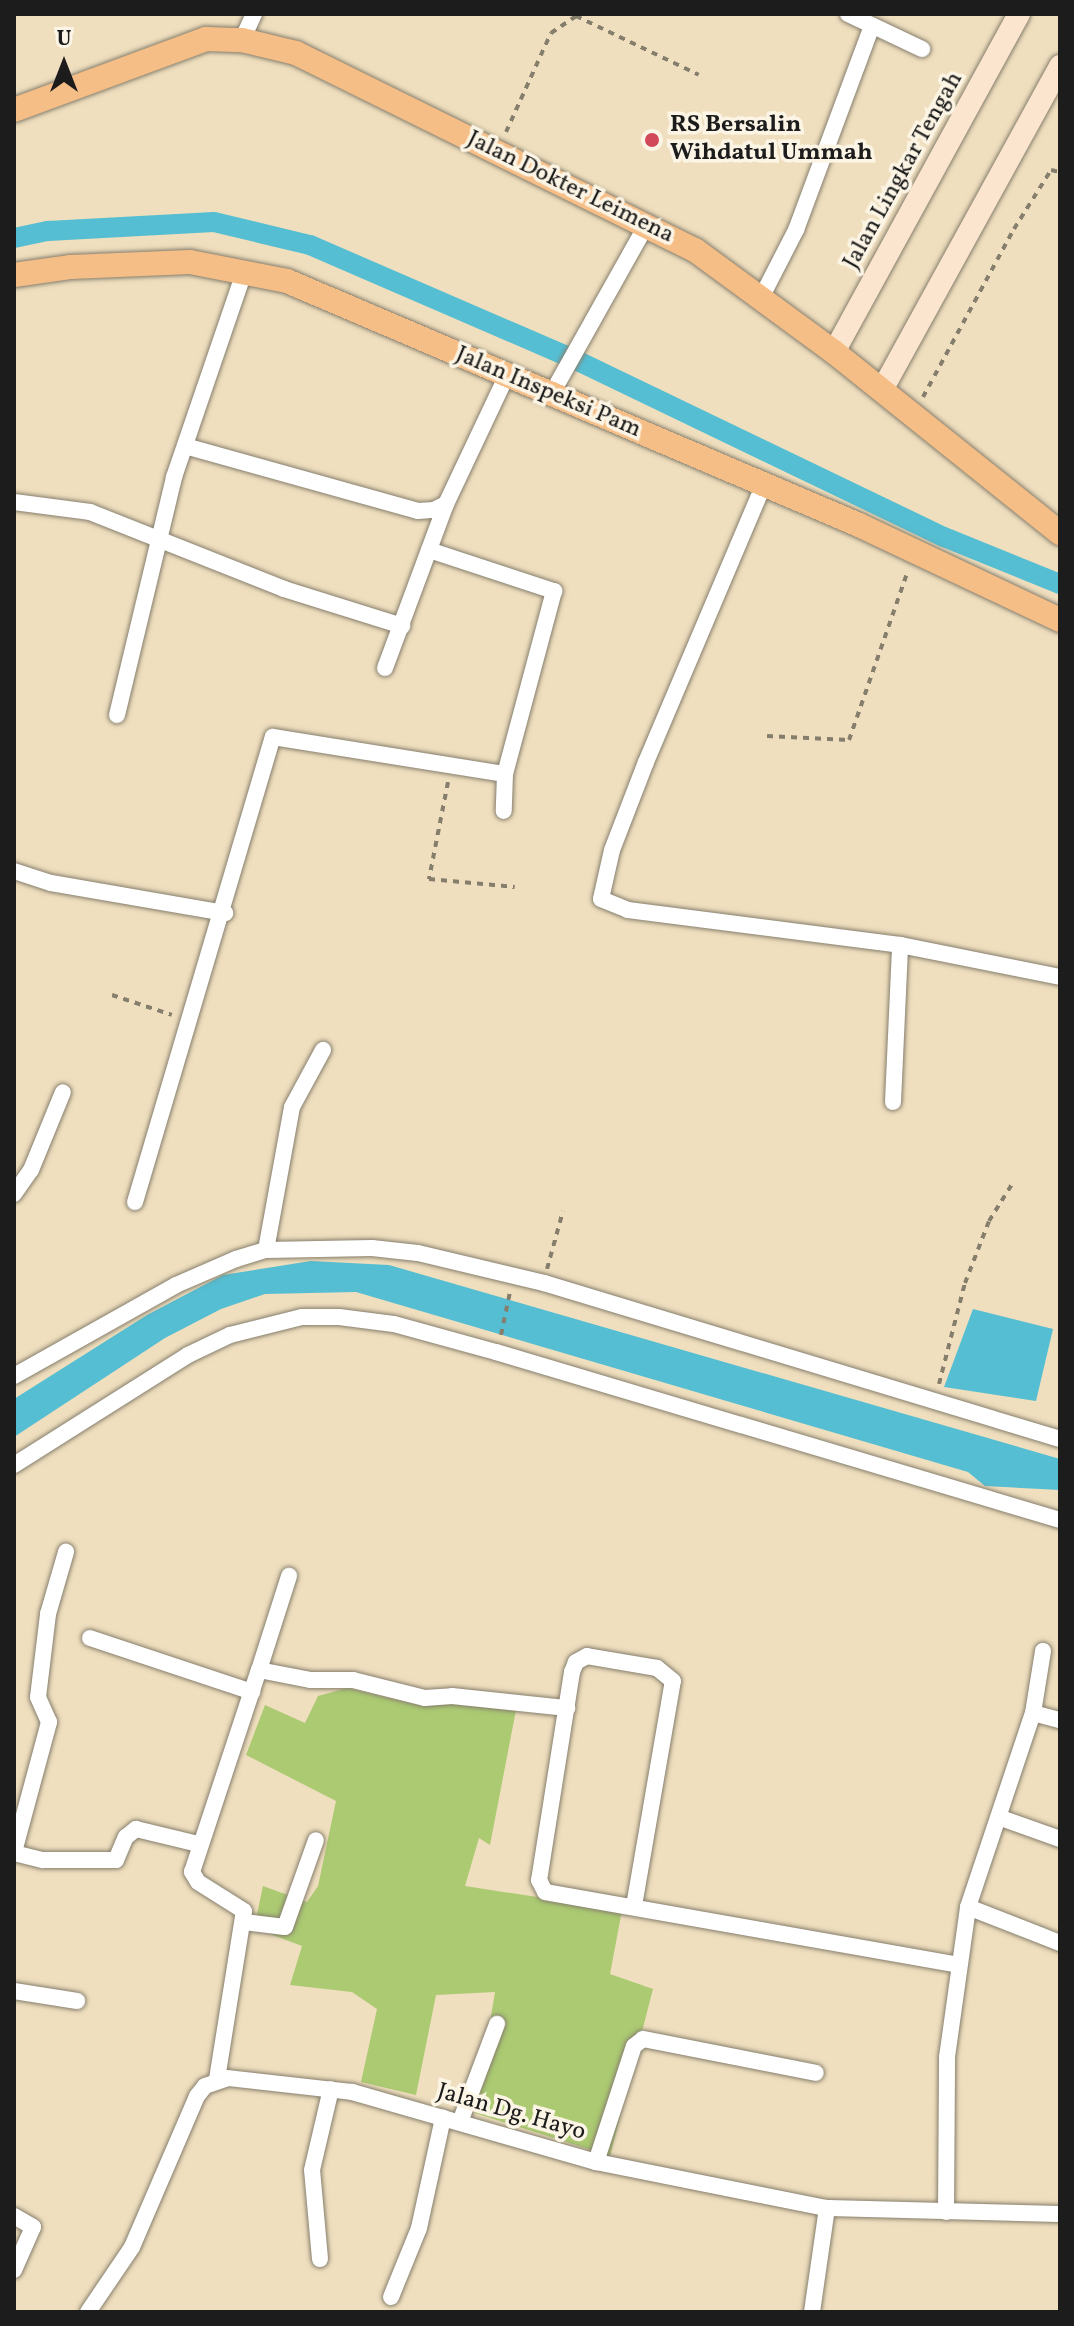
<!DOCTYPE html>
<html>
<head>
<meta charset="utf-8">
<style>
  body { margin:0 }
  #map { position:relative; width:1074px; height:2326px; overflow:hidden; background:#efdfbe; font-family:Vollkorn,serif }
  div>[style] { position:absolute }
  .green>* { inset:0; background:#abca72 }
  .water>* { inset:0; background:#55bed2 }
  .canal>* { height:20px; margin:-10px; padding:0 10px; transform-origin:10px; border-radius:10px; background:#55bed2 }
  .path>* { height:4px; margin-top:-2px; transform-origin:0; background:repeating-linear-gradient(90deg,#867e6d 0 6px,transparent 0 12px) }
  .roads { filter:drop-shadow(0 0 2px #867e6d) drop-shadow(0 0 2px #867e6d) }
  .minor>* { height:16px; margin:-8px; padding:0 8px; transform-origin:8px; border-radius:8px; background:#fff }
  .secondary>* { height:22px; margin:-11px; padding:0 11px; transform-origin:11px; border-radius:11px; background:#fbe5cf }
  .primary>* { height:24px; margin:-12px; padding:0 12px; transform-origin:12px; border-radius:12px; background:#f6be87 }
  .dots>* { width:22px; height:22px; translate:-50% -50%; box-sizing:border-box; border:4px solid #fcf5e5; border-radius:50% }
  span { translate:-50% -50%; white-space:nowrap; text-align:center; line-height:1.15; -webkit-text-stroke:7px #fcf5e5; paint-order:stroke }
  .poi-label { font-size:24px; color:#1c1c1c; font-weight:700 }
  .left { translate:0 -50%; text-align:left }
  .street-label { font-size:24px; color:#1c1c1c }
  .frame { position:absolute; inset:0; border:16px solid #1c1c1c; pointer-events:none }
  .north { position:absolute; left:24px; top:24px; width:80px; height:80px; -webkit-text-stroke:6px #fcf5e5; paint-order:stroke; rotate:0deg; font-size:22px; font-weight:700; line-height:32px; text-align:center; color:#1c1c1c }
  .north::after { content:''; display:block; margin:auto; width:28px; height:36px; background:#1c1c1c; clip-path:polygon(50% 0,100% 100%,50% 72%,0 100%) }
</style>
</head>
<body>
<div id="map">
  <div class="green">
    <i style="clip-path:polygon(347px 1688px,422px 1706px,450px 1702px,516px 1710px,490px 1845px,479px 1838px,465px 1886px,622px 1910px,610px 1974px,653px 1989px,610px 2156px,475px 2113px,495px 1992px,436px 1995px,416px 2095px,361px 2082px,377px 2009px,352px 1992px,290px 1985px,302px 1946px,254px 1928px,263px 1886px,307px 1902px,318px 1886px,336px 1801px,246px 1755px,265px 1705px,305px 1723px,318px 1696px)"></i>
  </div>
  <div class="water">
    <i style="clip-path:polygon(311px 1261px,389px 1265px,1060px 1459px,1060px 1490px,985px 1486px,968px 1472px,356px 1292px,265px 1294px,221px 1309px,165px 1338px,14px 1437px,14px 1399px,147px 1315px,223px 1275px)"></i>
    <i style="clip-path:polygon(973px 1309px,1053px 1329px,1036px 1401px,944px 1387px)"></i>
  </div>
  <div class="canal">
    <i style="left:14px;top:238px;width:35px;rotate:-12deg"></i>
    <i style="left:48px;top:231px;width:166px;rotate:-3.1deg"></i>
    <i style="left:214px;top:222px;width:99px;rotate:13.5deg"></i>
    <i style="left:310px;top:245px;width:294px;rotate:23.4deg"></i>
    <i style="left:580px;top:362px;width:404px;rotate:25.7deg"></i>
    <i style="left:944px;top:537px;width:125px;rotate:22.1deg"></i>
  </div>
  <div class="path">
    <i style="left:506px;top:132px;width:109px;rotate:-65.6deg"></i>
    <i style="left:551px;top:33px;width:30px;rotate:-34deg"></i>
    <i style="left:576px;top:16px;width:136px;rotate:25.6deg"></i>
    <i style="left:923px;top:397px;width:191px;rotate:-61.6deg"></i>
    <i style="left:1014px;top:229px;width:70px;rotate:-57.9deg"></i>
    <i style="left:1051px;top:170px;width:9px;rotate:13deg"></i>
    <i style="left:767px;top:736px;width:82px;rotate:2.8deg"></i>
    <i style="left:849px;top:740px;width:179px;rotate:-70.8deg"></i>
    <i style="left:448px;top:782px;width:99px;rotate:101.1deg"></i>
    <i style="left:429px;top:879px;width:86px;rotate:5.3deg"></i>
    <i style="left:112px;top:995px;width:63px;rotate:18.4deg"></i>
    <i style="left:547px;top:1269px;width:60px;rotate:-74.6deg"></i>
    <i style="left:501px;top:1335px;width:44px;rotate:-78.2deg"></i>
    <i style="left:939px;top:1384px;width:104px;rotate:-75.6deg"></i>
    <i style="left:965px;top:1283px;width:66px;rotate:-68.8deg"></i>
    <i style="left:989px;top:1221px;width:47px;rotate:-58deg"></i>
  </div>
  <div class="roads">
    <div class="minor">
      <i style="left:848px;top:14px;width:82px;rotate:25.3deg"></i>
      <i style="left:242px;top:40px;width:29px;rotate:-65deg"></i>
      <i style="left:760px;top:300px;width:79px;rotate:-62.8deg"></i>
      <i style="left:796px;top:230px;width:218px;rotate:-69.6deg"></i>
      <i style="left:551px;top:395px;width:196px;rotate:-60.7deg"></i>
      <i style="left:185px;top:446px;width:242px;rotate:15.6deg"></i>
      <i style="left:418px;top:511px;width:16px;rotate:-4deg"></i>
      <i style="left:434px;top:510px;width:13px;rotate:-27deg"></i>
      <i style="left:446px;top:504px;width:143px;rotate:-64.7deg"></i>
      <i style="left:764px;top:484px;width:302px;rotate:113deg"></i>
      <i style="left:646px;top:762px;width:94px;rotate:111.1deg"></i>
      <i style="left:612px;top:850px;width:50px;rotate:102.7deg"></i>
      <i style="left:601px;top:899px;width:29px;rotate:22deg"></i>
      <i style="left:628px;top:910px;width:274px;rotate:7.3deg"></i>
      <i style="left:900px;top:945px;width:163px;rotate:11.3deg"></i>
      <i style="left:14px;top:502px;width:77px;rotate:7.5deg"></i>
      <i style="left:90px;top:512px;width:209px;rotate:21.6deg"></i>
      <i style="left:284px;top:589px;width:124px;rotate:17.4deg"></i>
      <i style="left:429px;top:550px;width:132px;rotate:18.2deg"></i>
      <i style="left:554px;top:591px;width:189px;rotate:105deg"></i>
      <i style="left:505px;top:774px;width:37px;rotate:92deg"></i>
      <i style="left:385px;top:668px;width:175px;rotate:-69.6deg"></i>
      <i style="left:117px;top:715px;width:245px;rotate:-76.5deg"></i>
      <i style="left:174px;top:477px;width:219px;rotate:-71.1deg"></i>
      <i style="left:14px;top:871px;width:39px;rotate:18deg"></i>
      <i style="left:51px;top:883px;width:177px;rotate:9.8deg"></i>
      <i style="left:893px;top:1102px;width:157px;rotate:-87.4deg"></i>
      <i style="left:14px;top:1194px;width:29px;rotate:-55deg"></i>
      <i style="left:31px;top:1170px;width:84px;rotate:-67.7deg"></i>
      <i style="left:135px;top:1202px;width:485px;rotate:-73.5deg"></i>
      <i style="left:273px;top:737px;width:235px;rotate:9.1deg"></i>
      <i style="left:266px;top:1250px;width:145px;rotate:-79.7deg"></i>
      <i style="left:292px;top:1107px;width:65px;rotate:-61.5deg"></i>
      <i style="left:14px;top:1376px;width:186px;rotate:-29.3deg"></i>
      <i style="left:176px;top:1285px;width:65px;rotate:-23.4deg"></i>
      <i style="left:236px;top:1259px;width:31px;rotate:-17deg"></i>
      <i style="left:266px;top:1250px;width:106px;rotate:-1.1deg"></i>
      <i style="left:372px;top:1248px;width:46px;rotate:6.2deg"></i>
      <i style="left:418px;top:1253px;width:130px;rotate:13.4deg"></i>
      <i style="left:544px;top:1283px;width:539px;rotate:16.82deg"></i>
      <i style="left:14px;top:1465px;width:206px;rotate:-32.3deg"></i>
      <i style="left:188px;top:1355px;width:47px;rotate:-25.5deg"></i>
      <i style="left:230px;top:1335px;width:74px;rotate:-14deg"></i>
      <i style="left:302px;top:1317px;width:37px"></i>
      <i style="left:339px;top:1317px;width:55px;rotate:7.3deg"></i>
      <i style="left:394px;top:1324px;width:106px;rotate:15.4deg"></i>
      <i style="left:496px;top:1352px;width:588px;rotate:16.59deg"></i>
      <i style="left:90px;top:1638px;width:171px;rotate:18.4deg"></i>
      <i style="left:259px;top:1670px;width:99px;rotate:-72.3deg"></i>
      <i style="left:1033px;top:1713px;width:28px;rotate:15deg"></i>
      <i style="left:1001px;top:1818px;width:63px;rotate:19.6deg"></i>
      <i style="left:14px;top:1852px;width:135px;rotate:-74.9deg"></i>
      <i style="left:49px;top:1722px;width:27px;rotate:-114deg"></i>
      <i style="left:38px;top:1697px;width:84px;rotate:-83.1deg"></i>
      <i style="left:48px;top:1614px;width:65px;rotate:-73.8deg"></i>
      <i style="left:14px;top:1853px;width:30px;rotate:14deg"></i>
      <i style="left:43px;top:1860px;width:73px"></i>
      <i style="left:116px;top:1860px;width:25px;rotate:-67deg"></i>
      <i style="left:126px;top:1837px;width:13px;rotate:-39deg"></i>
      <i style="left:136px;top:1829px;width:64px;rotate:13.6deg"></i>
      <i style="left:634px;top:1906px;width:228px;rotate:-80.2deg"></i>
      <i style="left:673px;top:1681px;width:21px;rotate:-141deg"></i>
      <i style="left:657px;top:1668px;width:71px;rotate:-170.3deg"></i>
      <i style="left:587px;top:1656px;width:13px;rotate:151deg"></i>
      <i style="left:576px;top:1662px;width:11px;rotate:112deg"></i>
      <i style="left:572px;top:1672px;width:211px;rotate:99deg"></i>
      <i style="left:539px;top:1880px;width:13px;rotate:63deg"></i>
      <i style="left:545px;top:1892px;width:420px;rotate:10deg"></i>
      <i style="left:968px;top:1907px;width:99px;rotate:21.4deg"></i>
      <i style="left:244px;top:1922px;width:41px;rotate:7deg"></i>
      <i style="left:285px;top:1927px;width:92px;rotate:-70.4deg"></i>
      <i style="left:14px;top:1991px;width:64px;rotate:9deg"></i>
      <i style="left:217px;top:2079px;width:170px;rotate:-80.9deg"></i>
      <i style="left:244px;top:1911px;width:54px;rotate:-147.8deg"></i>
      <i style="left:198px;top:1882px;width:12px;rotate:-121deg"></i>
      <i style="left:192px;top:1872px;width:213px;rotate:-71.7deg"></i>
      <i style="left:259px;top:1670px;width:53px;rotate:10.9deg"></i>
      <i style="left:311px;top:1680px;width:42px"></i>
      <i style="left:353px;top:1680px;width:74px;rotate:14deg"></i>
      <i style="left:425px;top:1698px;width:27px;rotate:-4deg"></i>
      <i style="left:452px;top:1696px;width:116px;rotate:6deg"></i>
      <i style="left:460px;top:2122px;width:105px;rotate:-69.3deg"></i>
      <i style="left:596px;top:2162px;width:122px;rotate:-71.9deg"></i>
      <i style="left:634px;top:2046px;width:11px;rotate:-38deg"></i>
      <i style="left:643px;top:2039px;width:176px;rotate:11.1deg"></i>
      <i style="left:946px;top:2212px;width:155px;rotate:-89.6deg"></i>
      <i style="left:947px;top:2057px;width:151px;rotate:-82deg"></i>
      <i style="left:968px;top:1907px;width:205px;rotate:-71.5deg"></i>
      <i style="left:1033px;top:1713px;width:63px;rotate:-80.8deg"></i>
      <i style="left:14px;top:2216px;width:22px;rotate:30deg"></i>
      <i style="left:33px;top:2227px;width:47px;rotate:113.8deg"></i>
      <i style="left:320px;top:2259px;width:89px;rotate:-95.1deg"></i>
      <i style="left:312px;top:2170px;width:83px;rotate:-76.8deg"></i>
      <i style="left:391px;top:2297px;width:74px;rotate:-67.9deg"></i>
      <i style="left:419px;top:2228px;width:113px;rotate:-77.7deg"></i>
      <i style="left:88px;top:2312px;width:78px;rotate:-55.9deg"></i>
      <i style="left:132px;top:2247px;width:164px;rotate:-66.7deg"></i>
      <i style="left:197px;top:2096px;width:13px;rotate:-51deg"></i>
      <i style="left:205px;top:2086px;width:24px;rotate:-19deg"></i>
      <i style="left:228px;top:2078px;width:125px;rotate:6.4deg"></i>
      <i style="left:352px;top:2092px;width:254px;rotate:16deg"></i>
      <i style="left:596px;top:2162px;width:236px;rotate:11.3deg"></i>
      <i style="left:827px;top:2208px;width:233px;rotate:1.5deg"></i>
      <i style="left:812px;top:2312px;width:105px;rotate:-81.8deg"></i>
    </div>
    <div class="secondary">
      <i style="left:834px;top:352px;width:385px;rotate:-61.3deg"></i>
      <i style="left:882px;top:390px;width:370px;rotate:-61.2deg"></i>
    </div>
    <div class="primary">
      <i style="left:14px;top:110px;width:205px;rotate:-20.3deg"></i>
      <i style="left:206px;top:39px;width:36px;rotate:2deg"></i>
      <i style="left:242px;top:40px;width:56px;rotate:13.5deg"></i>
      <i style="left:296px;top:53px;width:445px;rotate:26.3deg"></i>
      <i style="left:695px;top:250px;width:172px;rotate:36.3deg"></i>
      <i style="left:834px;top:352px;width:290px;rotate:38.7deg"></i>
      <i style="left:14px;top:275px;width:58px;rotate:-8deg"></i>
      <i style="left:71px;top:267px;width:119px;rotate:-2.4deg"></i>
      <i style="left:190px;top:262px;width:99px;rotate:11.1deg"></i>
      <i style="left:287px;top:281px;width:622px;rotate:23.1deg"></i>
      <i style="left:859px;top:525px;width:222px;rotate:25.3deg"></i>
    </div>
  </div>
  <div class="dots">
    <i style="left:652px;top:140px;background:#d1495b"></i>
  </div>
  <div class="poi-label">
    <span class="left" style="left:670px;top:140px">RS Bersalin<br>Wihdatul Ummah</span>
  </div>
  <div class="street-label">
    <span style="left:904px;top:171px;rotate:-61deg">Jalan Lingkar Tengah</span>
    <span style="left:570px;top:188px;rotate:26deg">Jalan Dokter Leimena</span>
    <span style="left:548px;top:393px;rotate:23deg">Jalan Inspeksi Pam</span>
    <span style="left:511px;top:2113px;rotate:16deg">Jalan Dg. Hayo</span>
  </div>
  <div class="frame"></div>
  <div class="north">U</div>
</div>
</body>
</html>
